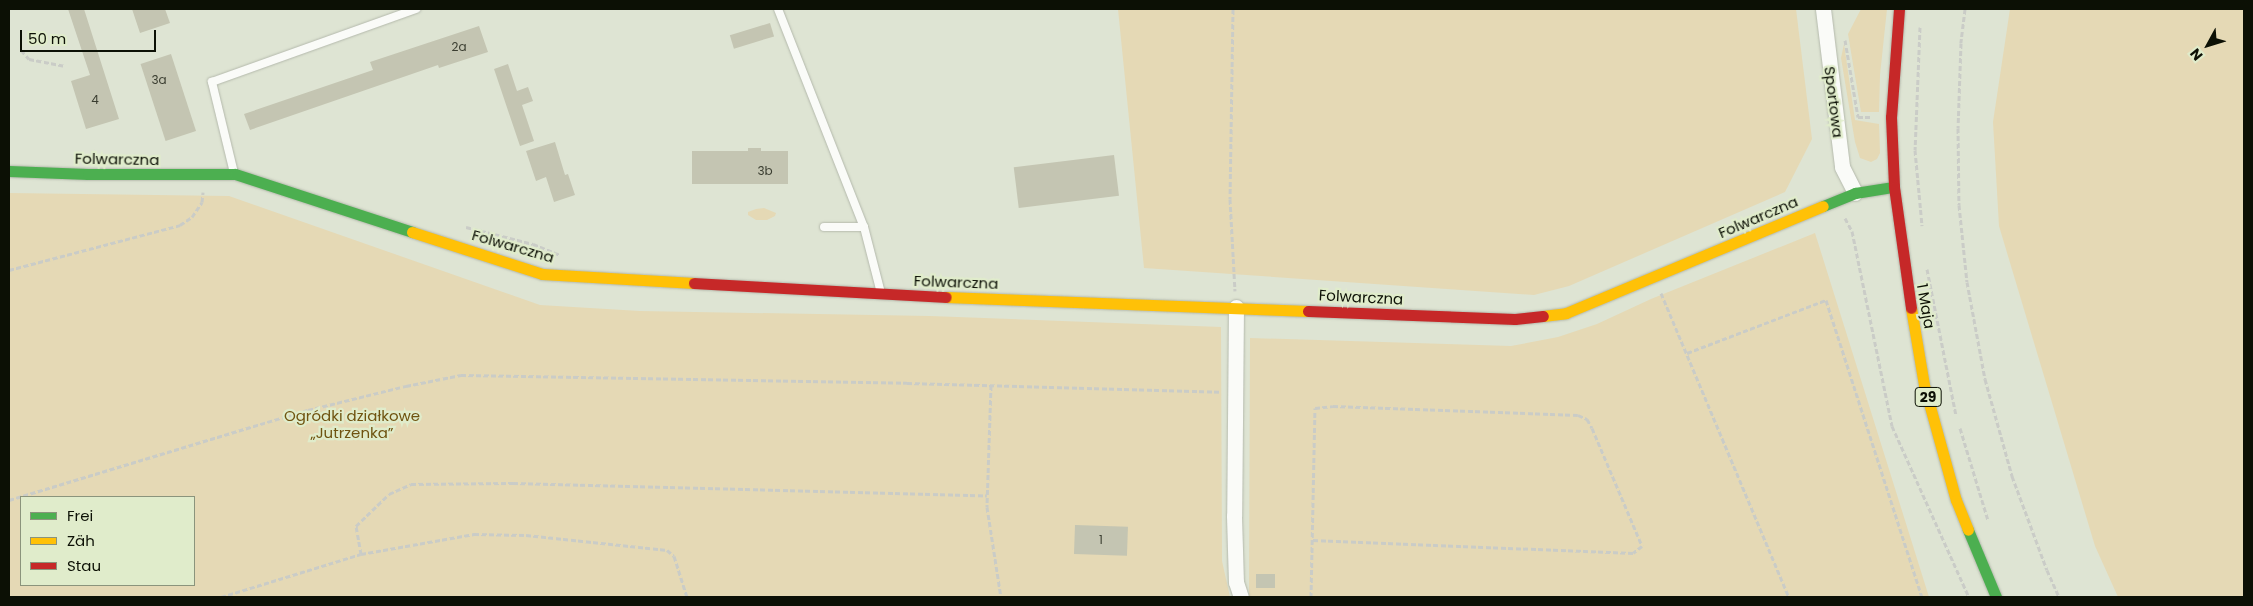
<!DOCTYPE html>
<html>
<head>
<meta charset="utf-8">
<style>
  body { margin:0 }
  #map { position:relative; width:2253px; height:606px; overflow:hidden; background:#dee4d3; font-family:Poppins,sans-serif }
  div>[style] { position:absolute }
  .green>* { inset:0; background:#e5d9b5 }
  .building>* { inset:0; background:#c4c5b2; transform-origin:0 0 }
  .path>* { height:3px; margin-top:-1.5px; transform-origin:0; background:repeating-linear-gradient(90deg,#caccc7 0 5px,transparent 0 7.5px) }
  .roads { filter:drop-shadow(0 0 1px #b4b9ac) drop-shadow(0 0 1px #b4b9ac) }
  .lane>* { height:8px; margin:-4px; padding:0 4px; transform-origin:4px; border-radius:4px; background:#fafbf8 }
  .street>* { height:15px; margin:-7.5px; padding:0 7.5px; transform-origin:7.5px; border-radius:7.5px; background:#fafbf8 }
  .fast>* { height:11px; margin:-5.5px; padding:0 5.5px; transform-origin:5.5px; border-radius:5.5px; background:#4caf50 }
  .slow>* { height:11px; margin:-5.5px; padding:0 5.5px; transform-origin:5.5px; border-radius:5.5px; background:#ffc107 }
  .jam>* { height:11px; margin:-5.5px; padding:0 5.5px; transform-origin:5.5px; border-radius:5.5px; background:#c62828 }
  span { translate:-50% -50%; white-space:nowrap; text-align:center; line-height:1.15; -webkit-text-stroke:4.5px #e0eccb; paint-order:stroke }
  .number-label { font-size:12px; color:#3a3d30 }
  .number-label span { -webkit-text-stroke-width:0 }
  .shield-label span { padding:1px 4px; background:#e0eccb; border:1px solid; border-radius:4px; -webkit-text-stroke-width:0 }
  .shield-label { font-size:14px; color:#0c1005; font-weight:700 }
  .street-label { font-size:15px; color:#0c1005 }
  .park-label { font-size:15px; color:#6f5310 }
  .frame { position:absolute; inset:0; border:10px solid #0c1005; pointer-events:none }
  .legend { position:absolute; left:20px; top:496px; width:175px; height:90px; box-sizing:border-box; background:#e0eccb; border:1px solid #8b947c; margin:0; padding:6px 9px; list-style:none; font-size:15px; color:#0c1005 }
  .legend li { display:flex; align-items:center; gap:10px; height:25px }
  .legend b { width:25px; border:1px solid #8b947c }
  .north { position:absolute; left:2183px; top:20px; width:50px; height:50px; -webkit-text-stroke:4px #e0eccb; paint-order:stroke; rotate:231deg; font-size:14px; font-weight:700; line-height:20px; text-align:center; color:#0c1005 }
  .north::after { content:''; display:block; margin:auto; width:18px; height:22px; background:#0c1005; clip-path:polygon(50% 0,100% 100%,50% 72%,0 100%) }
  .scale { position:absolute; left:20px; top:30px; width:136px; height:22px; box-sizing:border-box; border:2px solid #0c1005; border-top:0; padding-left:6px; font-size:15px; line-height:18px; white-space:nowrap; color:#0c1005; -webkit-text-stroke:4px #e0eccb; paint-order:stroke }
</style>
</head>
<body>
<div id="map">
  <div class="green">
    <i style="clip-path:polygon(1118px 9px,1796px 9px,1812px 139px,1785px 192px,1569px 286px,1534px 295px,1144px 268px)"></i>
    <i style="clip-path:polygon(1861px 9px,1887px 9px,1880px 75px,1879px 112px,1861px 112px,1848px 34px)"></i>
    <i style="clip-path:polygon(2010px 9px,2244px 9px,2244px 597px,2118px 597px,2095px 546px,1999px 226px,1993px 122px)"></i>
    <i style="clip-path:polygon(1844px 44px,1855px 120px,1879px 124px,1880px 153px,1877px 159px,1871px 162px,1860px 158px,1855px 142px,1841px 58px)"></i>
    <i style="clip-path:polygon(evenodd,9px 193px,229px 196px,540px 305px,640px 311px,930px 316px,1221px 327px,1222px 561px,1230px 597px,9px 597px,9px 193px,21px 497px,194px 497px,194px 585px,21px 585px,21px 497px)"></i>
    <i style="clip-path:polygon(764px 208px,776px 213px,775px 216px,767px 220px,756px 220px,748px 215px,748px 212px,756px 209px)"></i>
    <i style="clip-path:polygon(1815px 233px,1929px 597px,1249px 597px,1250px 338px,1511px 346px,1558px 337px,1597px 324px,1651px 299px)"></i>
  </div>
  <div class="building">
    <i style="clip-path:polygon(68px 9px,84px 9px,119px 119px,86px 129px,71px 81px,90px 75px)"></i>
    <i style="clip-path:polygon(132px 9px,165px 9px,170px 23px,140px 33px)"></i>
    <i style="left:770px;top:23px;width:14px;height:42px;rotate:73deg"></i>
    <i style="clip-path:polygon(479px 26px,488px 52px,439px 68px,438px 65px,250px 130px,244px 114px,373px 70px,370px 62px)"></i>
    <i style="left:171px;top:54px;width:81px;height:32px;rotate:72deg"></i>
    <i style="clip-path:polygon(508px 64px,517px 91px,528px 87px,533px 101px,522px 105px,534px 141px,520px 146px,494px 69px)"></i>
    <i style="clip-path:polygon(555px 142px,565px 175px,568px 174px,575px 195px,554px 202px,546px 177px,536px 181px,526px 151px)"></i>
    <i style="clip-path:polygon(748px 148px,761px 148px,761px 151px,788px 151px,788px 184px,692px 184px,692px 151px,748px 151px)"></i>
    <i style="left:1114px;top:155px;width:41px;height:101px;rotate:83deg"></i>
    <i style="left:1075px;top:525px;width:53px;height:29px;rotate:2deg"></i>
    <i style="left:1256px;top:574px;width:19px;height:14px"></i>
  </div>
  <div class="path">
    <i style="left:1233px;top:9px;width:190px;rotate:90.9deg"></i>
    <i style="left:1230px;top:199px;width:92px;rotate:86.9deg"></i>
    <i style="left:1965px;top:9px;width:34px;rotate:97deg"></i>
    <i style="left:1961px;top:43px;width:85px;rotate:92deg"></i>
    <i style="left:1958px;top:128px;width:77px;rotate:89.3deg"></i>
    <i style="left:1959px;top:205px;width:77px;rotate:84.1deg"></i>
    <i style="left:1967px;top:282px;width:99px;rotate:79.5deg"></i>
    <i style="left:1985px;top:379px;width:101px;rotate:74.4deg"></i>
    <i style="left:2012px;top:476px;width:100px;rotate:69.6deg"></i>
    <i style="left:2047px;top:570px;width:30px;rotate:66deg"></i>
    <i style="left:1920px;top:27px;width:123px;rotate:92.3deg"></i>
    <i style="left:1915px;top:150px;width:76px;rotate:84.7deg"></i>
    <i style="left:1845px;top:40px;width:78px;rotate:80.4deg"></i>
    <i style="left:1858px;top:117px;width:13px"></i>
    <i style="left:21px;top:50px;width:12px;rotate:48deg"></i>
    <i style="left:29px;top:59px;width:37px;rotate:11deg"></i>
    <i style="left:1845px;top:218px;width:15px;rotate:62deg"></i>
    <i style="left:1852px;top:231px;width:199px;rotate:78.4deg"></i>
    <i style="left:1892px;top:426px;width:188px;rotate:65.8deg"></i>
    <i style="left:466px;top:227px;width:69px;rotate:14.2deg"></i>
    <i style="left:533px;top:244px;width:29px;rotate:22deg"></i>
    <i style="left:1927px;top:269px;width:149px;rotate:78.8deg"></i>
    <i style="left:9px;top:270px;width:177px;rotate:-14.7deg"></i>
    <i style="left:180px;top:225px;width:14px;rotate:-34deg"></i>
    <i style="left:192px;top:217px;width:18px;rotate:-56deg"></i>
    <i style="left:202px;top:202px;width:10px;rotate:-84deg"></i>
    <i style="left:1661px;top:293px;width:330px;rotate:67.2deg"></i>
    <i style="left:1687px;top:353px;width:149px;rotate:-20.9deg"></i>
    <i style="left:1826px;top:300px;width:312px;rotate:72.1deg"></i>
    <i style="left:991px;top:385px;width:122px;rotate:91.9deg"></i>
    <i style="left:987px;top:507px;width:91px;rotate:81.2deg"></i>
    <i style="left:1960px;top:428px;width:96px;rotate:73.1deg"></i>
    <i style="left:9px;top:500px;width:312px;rotate:-16.8deg"></i>
    <i style="left:308px;top:410px;width:101px;rotate:-13.8deg"></i>
    <i style="left:406px;top:386px;width:56px;rotate:-11.3deg"></i>
    <i style="left:461px;top:375px;width:446px;rotate:1deg"></i>
    <i style="left:907px;top:383px;width:313px;rotate:1.6deg"></i>
    <i style="left:361px;top:554px;width:28px;rotate:-100deg"></i>
    <i style="left:356px;top:526px;width:46px;rotate:-44.1deg"></i>
    <i style="left:389px;top:494px;width:24px;rotate:-24deg"></i>
    <i style="left:411px;top:484px;width:102px;rotate:-0.6deg"></i>
    <i style="left:513px;top:483px;width:474px;rotate:1.5deg"></i>
    <i style="left:221px;top:597px;width:146px;rotate:-17.1deg"></i>
    <i style="left:361px;top:554px;width:115px;rotate:-10deg"></i>
    <i style="left:474px;top:534px;width:52px;rotate:1.1deg"></i>
    <i style="left:526px;top:535px;width:142px;rotate:6.1deg"></i>
    <i style="left:667px;top:550px;width:9px;rotate:41deg"></i>
    <i style="left:674px;top:556px;width:43px;rotate:72.4deg"></i>
    <i style="left:1311px;top:597px;width:189px;rotate:-88.8deg"></i>
    <i style="left:1315px;top:408px;width:18px;rotate:-6deg"></i>
    <i style="left:1333px;top:406px;width:245px;rotate:2.1deg"></i>
    <i style="left:1578px;top:415px;width:10px;rotate:24deg"></i>
    <i style="left:1587px;top:419px;width:10px;rotate:61deg"></i>
    <i style="left:1592px;top:428px;width:128px;rotate:67deg"></i>
    <i style="left:1642px;top:546px;width:11px;rotate:142deg"></i>
    <i style="left:1633px;top:553px;width:321px;rotate:-177.7deg"></i>
  </div>
  <div class="roads">
    <div class="lane">
      <i style="left:778px;top:9px;width:234px;rotate:68.5deg"></i>
      <i style="left:864px;top:227px;width:68px;rotate:75.6deg"></i>
      <i style="left:234px;top:173px;width:94px;rotate:-103.6deg"></i>
      <i style="left:212px;top:82px;width:217px;rotate:-19.7deg"></i>
      <i style="left:824px;top:227px;width:40px"></i>
    </div>
    <div class="street">
      <i style="left:1823px;top:9px;width:159px;rotate:83.1deg"></i>
      <i style="left:1842px;top:167px;width:29px;rotate:63deg"></i>
      <i style="left:1236px;top:307px;width:209px;rotate:90.5deg"></i>
      <i style="left:1234px;top:516px;width:66px;rotate:88.3deg"></i>
      <i style="left:1236px;top:582px;width:16px;rotate:72deg"></i>
    </div>
    <div class="fast">
      <i style="left:9px;top:171px;width:79px;rotate:2.2deg"></i>
      <i style="left:88px;top:174px;width:147px"></i>
      <i style="left:235px;top:174px;width:186px;rotate:18.1deg"></i>
      <i style="left:1823px;top:206px;width:35px;rotate:-22deg"></i>
      <i style="left:1855px;top:193px;width:39px;rotate:-9deg"></i>
      <i style="left:1968px;top:530px;width:73px;rotate:67.3deg"></i>
    </div>
    <div class="slow">
      <i style="left:412px;top:232px;width:137px;rotate:17.9deg"></i>
      <i style="left:542px;top:274px;width:152px;rotate:3.4deg"></i>
      <i style="left:946px;top:297px;width:362px;rotate:2.2deg"></i>
      <i style="left:1911px;top:308px;width:78px;rotate:80.4deg"></i>
      <i style="left:1924px;top:385px;width:119px;rotate:74.5deg"></i>
      <i style="left:1956px;top:500px;width:32px;rotate:68deg"></i>
      <i style="left:1543px;top:316px;width:23px;rotate:-7deg"></i>
      <i style="left:1566px;top:313px;width:278px;rotate:-22.6deg"></i>
    </div>
    <div class="jam">
      <i style="left:1899px;top:9px;width:108px;rotate:94.2deg"></i>
      <i style="left:1891px;top:117px;width:70px;rotate:87.5deg"></i>
      <i style="left:1894px;top:187px;width:122px;rotate:82deg"></i>
      <i style="left:694px;top:283px;width:252px;rotate:3.2deg"></i>
      <i style="left:1308px;top:311px;width:207px;rotate:2.2deg"></i>
      <i style="left:1515px;top:319px;width:28px;rotate:-6deg"></i>
    </div>
  </div>
  <div class="number-label">
    <span style="left:459px;top:47px">2a</span>
    <span style="left:159px;top:80px">3a</span>
    <span style="left:95px;top:100px">4</span>
    <span style="left:765px;top:171px">3b</span>
    <span style="left:1101px;top:540px">1</span>
  </div>
  <div class="shield-label">
    <span style="left:1928px;top:397px">29</span>
  </div>
  <div class="street-label">
    <span style="left:1834px;top:102px;rotate:83deg">Sportowa</span>
    <span style="left:117px;top:159px;rotate:1deg">Folwarczna</span>
    <span style="left:1758px;top:217px;rotate:-23deg">Folwarczna</span>
    <span style="left:513px;top:246px;rotate:16deg">Folwarczna</span>
    <span style="left:956px;top:282px;rotate:2deg">Folwarczna</span>
    <span style="left:1361px;top:297px;rotate:3deg">Folwarczna</span>
    <span style="left:1926px;top:306px;rotate:80deg">1 Maja</span>
  </div>
  <div class="park-label">
    <span style="left:352px;top:424px">Ogródki działkowe<br>„Jutrzenka”</span>
  </div>
  <div class="frame"></div>
  <ul class="legend">
  <li><b style="height:6px;background:#4caf50"></b>Frei</li>
  <li><b style="height:6px;background:#ffc107"></b>Zäh</li>
  <li><b style="height:6px;background:#c62828"></b>Stau</li>
  </ul>
  <div class="north">N</div>
  <div class="scale">50 m</div>
</div>
</body>
</html>
